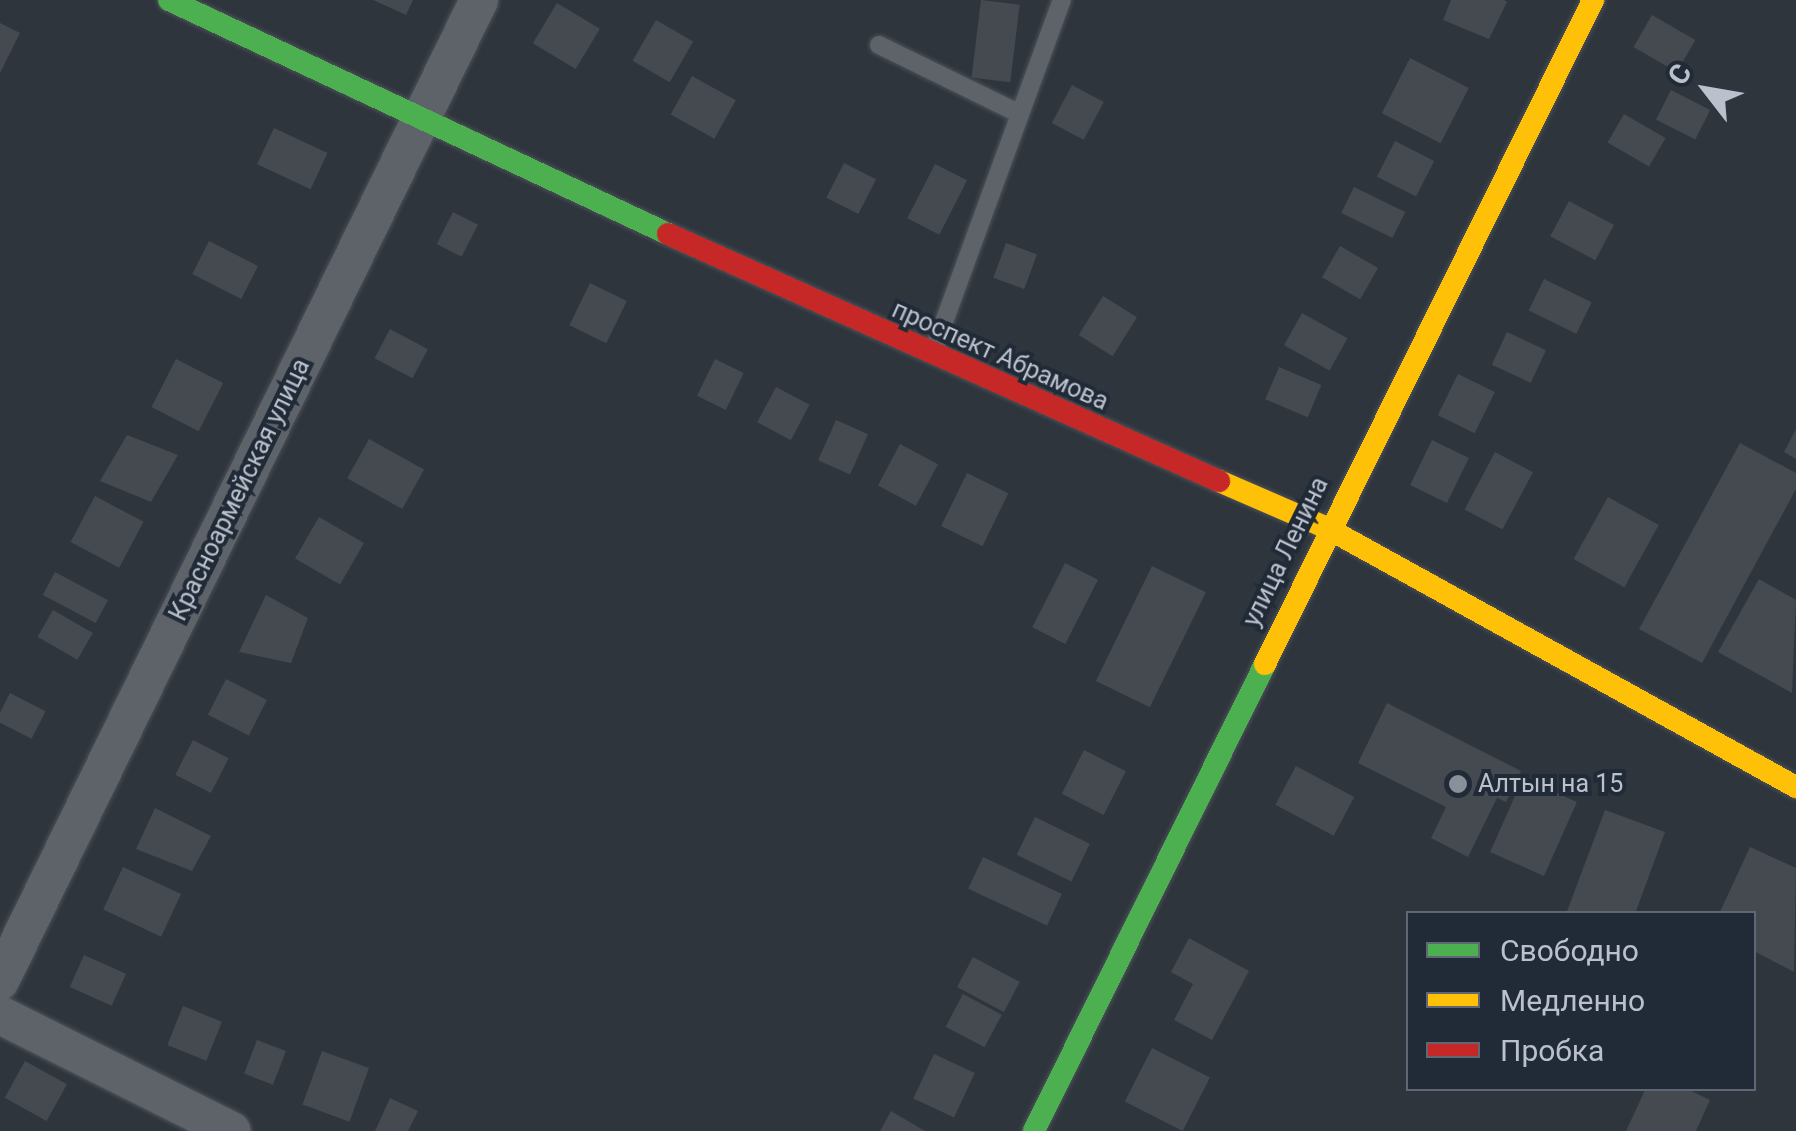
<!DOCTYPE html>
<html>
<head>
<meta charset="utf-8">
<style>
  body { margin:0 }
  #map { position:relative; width:1796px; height:1131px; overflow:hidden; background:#2e353d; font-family:Roboto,sans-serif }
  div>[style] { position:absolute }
  .building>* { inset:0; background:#454a51; transform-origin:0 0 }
  .roads { filter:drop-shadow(0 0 2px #4d5157) drop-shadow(0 0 2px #4d5157) }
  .lane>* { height:18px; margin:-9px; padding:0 9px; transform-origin:9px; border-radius:9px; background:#5e636a }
  .street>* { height:38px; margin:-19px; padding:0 19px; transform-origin:19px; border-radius:19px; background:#5e636a }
  .fast>* { height:22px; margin:-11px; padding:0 11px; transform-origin:11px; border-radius:11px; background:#4caf50 }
  .slow>* { height:22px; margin:-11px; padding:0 11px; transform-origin:11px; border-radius:11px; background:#ffc107 }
  .jam>* { height:22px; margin:-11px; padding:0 11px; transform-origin:11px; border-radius:11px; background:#c62828 }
  .dots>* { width:28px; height:28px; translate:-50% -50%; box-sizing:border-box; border:5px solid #212b38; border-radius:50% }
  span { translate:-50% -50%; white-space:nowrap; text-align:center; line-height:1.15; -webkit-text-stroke:8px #212b38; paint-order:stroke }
  .street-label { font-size:25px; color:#bac1cc }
  .poi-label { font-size:25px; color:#bac1cc }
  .left { translate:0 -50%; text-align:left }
  .legend { position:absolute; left:1406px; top:911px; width:350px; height:180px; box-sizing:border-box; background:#212b38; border:2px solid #5e6773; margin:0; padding:12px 18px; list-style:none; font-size:30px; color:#bac1cc }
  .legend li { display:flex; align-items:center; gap:20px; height:50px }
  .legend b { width:50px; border:2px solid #5e6773 }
  .north { position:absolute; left:1656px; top:40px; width:100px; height:100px; -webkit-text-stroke:8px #212b38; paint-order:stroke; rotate:301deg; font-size:28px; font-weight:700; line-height:40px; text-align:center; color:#bac1cc }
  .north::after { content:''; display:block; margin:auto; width:35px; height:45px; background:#bac1cc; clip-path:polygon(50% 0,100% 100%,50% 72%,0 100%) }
</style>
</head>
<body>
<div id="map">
  <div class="building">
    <i style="clip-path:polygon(373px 0,413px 0,406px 15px)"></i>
    <i style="left:981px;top:0;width:39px;height:78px;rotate:7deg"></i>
    <i style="clip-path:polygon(1451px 0,1504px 0,1507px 2px,1489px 39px,1443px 20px)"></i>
    <i style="left:557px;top:3px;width:50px;height:47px;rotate:31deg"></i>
    <i style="left:1652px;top:15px;width:50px;height:37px;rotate:30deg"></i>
    <i style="left:656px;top:20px;width:43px;height:47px;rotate:30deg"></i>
    <i style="clip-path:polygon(0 23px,20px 33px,0 73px)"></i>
    <i style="left:1410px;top:58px;width:66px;height:62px;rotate:27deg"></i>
    <i style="left:692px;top:76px;width:50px;height:44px;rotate:29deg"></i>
    <i style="left:1072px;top:85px;width:36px;height:43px;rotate:28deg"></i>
    <i style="left:1671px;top:90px;width:44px;height:33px;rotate:27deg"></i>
    <i style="left:1624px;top:114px;width:48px;height:33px;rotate:30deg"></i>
    <i style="left:274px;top:128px;width:59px;height:40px;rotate:25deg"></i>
    <i style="left:1395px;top:141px;width:44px;height:40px;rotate:27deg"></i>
    <i style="left:844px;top:163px;width:36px;height:39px;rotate:27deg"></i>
    <i style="left:935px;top:164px;width:36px;height:61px;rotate:27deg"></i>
    <i style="left:1354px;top:187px;width:57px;height:29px;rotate:26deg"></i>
    <i style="left:1569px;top:201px;width:51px;height:40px;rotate:28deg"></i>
    <i style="left:453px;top:212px;width:28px;height:36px;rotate:27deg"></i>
    <i style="left:209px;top:241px;width:55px;height:37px;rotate:27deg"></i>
    <i style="left:1006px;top:243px;width:33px;height:37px;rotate:20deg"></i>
    <i style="left:1340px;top:246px;width:44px;height:36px;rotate:30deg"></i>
    <i style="left:1544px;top:279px;width:53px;height:35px;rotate:26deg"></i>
    <i style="left:590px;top:283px;width:41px;height:47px;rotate:26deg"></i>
    <i style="left:1103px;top:296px;width:40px;height:46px;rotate:32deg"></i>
    <i style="left:1302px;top:313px;width:52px;height:37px;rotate:29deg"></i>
    <i style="left:390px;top:329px;width:43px;height:33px;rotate:28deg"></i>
    <i style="left:1507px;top:332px;width:43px;height:36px;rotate:25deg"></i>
    <i style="left:176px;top:359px;width:53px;height:54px;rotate:27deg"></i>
    <i style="left:715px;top:359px;width:32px;height:41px;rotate:26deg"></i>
    <i style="left:1279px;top:367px;width:46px;height:35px;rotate:23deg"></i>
    <i style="left:1458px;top:374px;width:41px;height:46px;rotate:26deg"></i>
    <i style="left:776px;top:387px;width:38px;height:40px;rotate:28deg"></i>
    <i style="left:836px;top:420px;width:35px;height:44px;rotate:24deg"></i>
    <i style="clip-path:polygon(1796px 429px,1796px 459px,1784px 452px)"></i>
    <i style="clip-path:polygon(127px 435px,178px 455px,151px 502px,100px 481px)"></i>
    <i style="left:369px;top:439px;width:63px;height:45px;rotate:29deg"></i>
    <i style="left:1432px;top:440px;width:41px;height:50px;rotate:26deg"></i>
    <i style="clip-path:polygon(1740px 443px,1796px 473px,1796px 489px,1702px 663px,1639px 629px)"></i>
    <i style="left:900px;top:444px;width:43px;height:47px;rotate:28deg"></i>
    <i style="left:1495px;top:452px;width:43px;height:65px;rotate:28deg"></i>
    <i style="left:967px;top:473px;width:46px;height:59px;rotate:26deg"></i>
    <i style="left:95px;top:496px;width:55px;height:52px;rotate:28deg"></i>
    <i style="left:1608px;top:497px;width:58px;height:71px;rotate:29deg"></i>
    <i style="left:319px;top:517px;width:52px;height:48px;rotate:30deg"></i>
    <i style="left:1065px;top:563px;width:37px;height:72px;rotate:27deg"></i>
    <i style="left:1152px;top:566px;width:60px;height:128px;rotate:26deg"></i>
    <i style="left:55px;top:572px;width:60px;height:26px;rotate:28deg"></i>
    <i style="clip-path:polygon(1759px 579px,1796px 600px,1792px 693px,1718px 652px)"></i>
    <i style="clip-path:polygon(266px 595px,308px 618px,291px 663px,239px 652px)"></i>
    <i style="left:53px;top:610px;width:46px;height:31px;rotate:30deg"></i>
    <i style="left:226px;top:679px;width:46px;height:40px;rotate:27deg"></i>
    <i style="left:10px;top:693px;width:40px;height:31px;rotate:27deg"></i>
    <i style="clip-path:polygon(1387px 703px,1521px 771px,1506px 802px,1497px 798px,1468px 857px,1431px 838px,1446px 807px,1358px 763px)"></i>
    <i style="left:193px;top:740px;width:40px;height:39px;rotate:27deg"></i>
    <i style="left:1084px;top:750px;width:47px;height:49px;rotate:27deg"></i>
    <i style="left:1296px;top:766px;width:66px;height:44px;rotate:28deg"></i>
    <i style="left:1523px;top:778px;width:59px;height:81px;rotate:24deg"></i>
    <i style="clip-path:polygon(155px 808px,211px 836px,192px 871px,136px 849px)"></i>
    <i style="clip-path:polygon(1605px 810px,1665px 832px,1635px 914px,1566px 914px)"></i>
    <i style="left:1035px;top:817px;width:61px;height:42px;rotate:26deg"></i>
    <i style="clip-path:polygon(1750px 847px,1796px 868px,1794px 972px,1754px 951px,1754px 914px,1719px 914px)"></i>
    <i style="left:983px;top:857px;width:87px;height:35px;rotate:25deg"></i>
    <i style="left:123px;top:867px;width:64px;height:47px;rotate:25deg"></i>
    <i style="clip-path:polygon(1189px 938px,1249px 971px,1212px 1040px,1174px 1020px,1193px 984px,1171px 972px)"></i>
    <i style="left:84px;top:955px;width:46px;height:35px;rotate:24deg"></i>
    <i style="left:973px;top:957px;width:53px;height:34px;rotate:28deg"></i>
    <i style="left:963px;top:994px;width:44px;height:37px;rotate:28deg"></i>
    <i style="left:183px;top:1006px;width:42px;height:42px;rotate:22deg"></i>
    <i style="left:257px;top:1040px;width:31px;height:36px;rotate:21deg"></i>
    <i style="left:1152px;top:1048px;width:65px;height:60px;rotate:27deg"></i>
    <i style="left:322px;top:1051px;width:50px;height:57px;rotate:20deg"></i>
    <i style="left:934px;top:1054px;width:45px;height:49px;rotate:25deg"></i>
    <i style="left:25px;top:1061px;width:48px;height:42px;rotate:29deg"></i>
    <i style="clip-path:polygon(1646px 1088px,1685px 1088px,1710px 1100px,1696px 1131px,1626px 1131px)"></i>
    <i style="clip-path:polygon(390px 1098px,418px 1111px,408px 1131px,375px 1131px)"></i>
    <i style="clip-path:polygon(891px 1111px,925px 1131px,880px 1131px)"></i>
  </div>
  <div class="roads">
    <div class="lane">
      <i style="left:879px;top:45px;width:155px;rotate:26.1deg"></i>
      <i style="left:933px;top:352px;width:375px;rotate:-69.9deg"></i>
    </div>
    <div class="street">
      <i style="left:0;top:981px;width:1092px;rotate:-63.97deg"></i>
      <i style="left:0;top:1015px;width:259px;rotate:26.6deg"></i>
    </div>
    <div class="fast">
      <i style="left:169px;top:0;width:551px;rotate:25.12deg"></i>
      <i style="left:1034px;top:1131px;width:521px;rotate:-63.68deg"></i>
    </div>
    <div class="slow">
      <i style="left:1219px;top:481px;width:118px;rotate:23.5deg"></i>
      <i style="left:1327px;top:528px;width:536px;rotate:28.91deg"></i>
      <i style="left:1265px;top:664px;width:741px;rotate:-63.71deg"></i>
    </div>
    <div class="jam">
      <i style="left:668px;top:234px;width:604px;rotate:24.15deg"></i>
    </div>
  </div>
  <div class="dots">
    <i style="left:1458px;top:784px;background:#89909a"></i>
  </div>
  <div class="street-label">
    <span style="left:1000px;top:356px;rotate:24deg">проспект Абрамова</span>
    <span style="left:240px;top:490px;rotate:-64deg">Красноармейская улица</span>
    <span style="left:1286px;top:552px;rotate:-64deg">улица Ленина</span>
  </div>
  <div class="poi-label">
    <span class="left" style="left:1478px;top:784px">Алтын на 15</span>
  </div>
  <ul class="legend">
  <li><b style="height:12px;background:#4caf50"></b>Свободно</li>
  <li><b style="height:12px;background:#ffc107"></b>Медленно</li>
  <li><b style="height:12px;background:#c62828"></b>Пробка</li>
  </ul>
  <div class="north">С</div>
</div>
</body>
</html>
